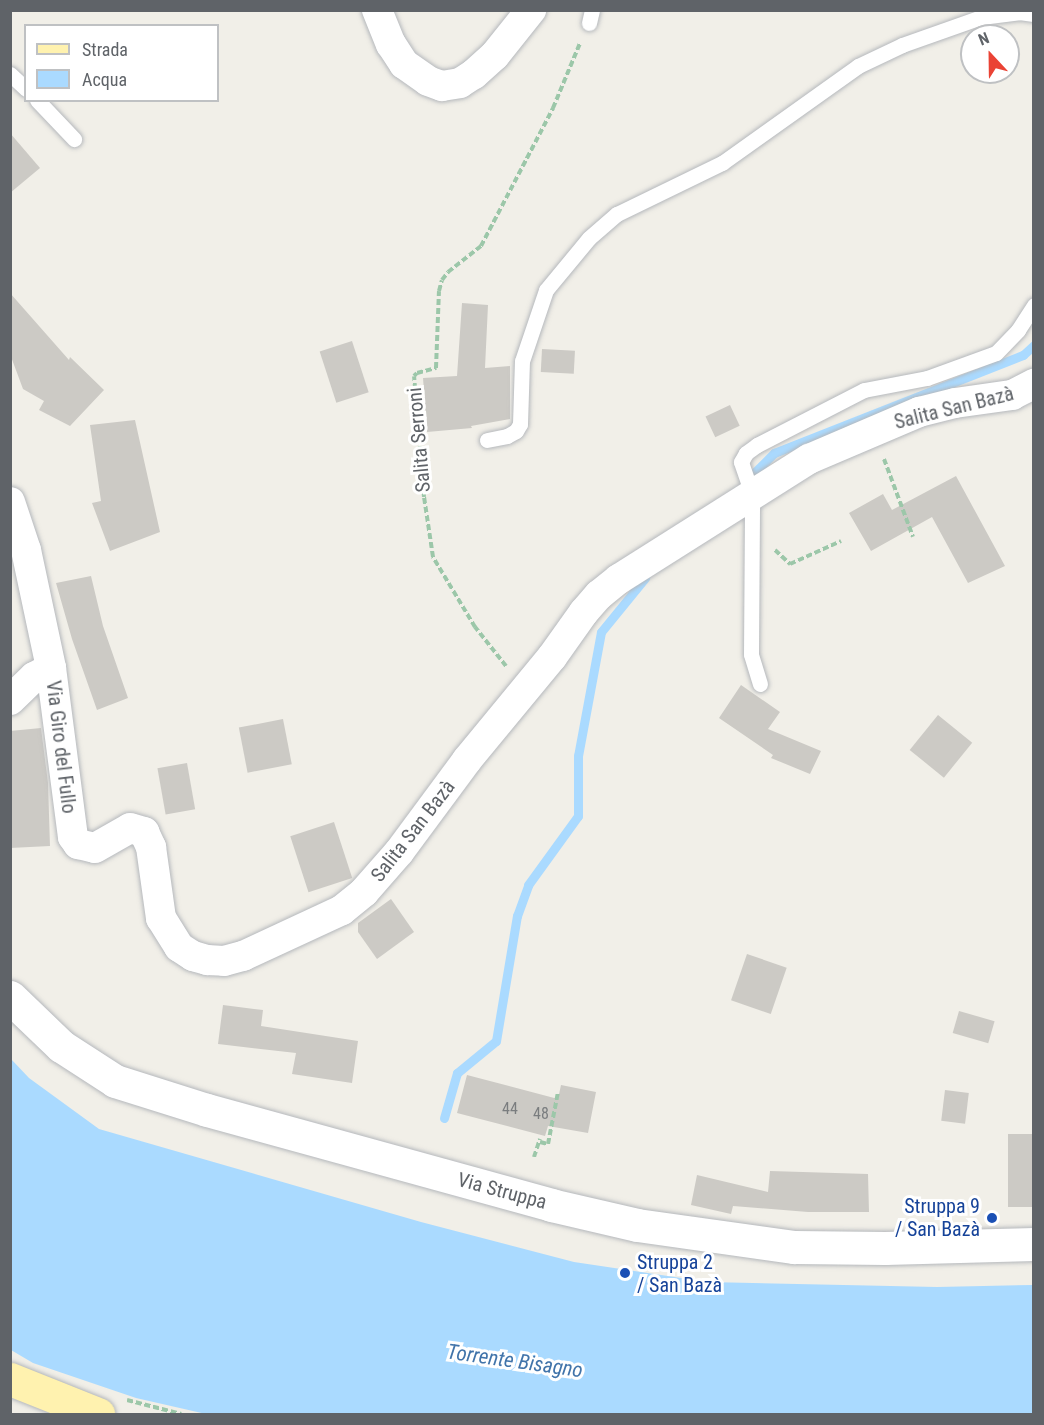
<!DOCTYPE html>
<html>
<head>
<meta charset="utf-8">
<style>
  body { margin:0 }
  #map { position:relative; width:1044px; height:1425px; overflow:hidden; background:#f1efe8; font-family:"Roboto Condensed",sans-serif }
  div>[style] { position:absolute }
  .water>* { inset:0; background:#aadaff }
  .stream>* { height:9px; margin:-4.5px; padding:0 4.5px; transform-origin:4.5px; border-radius:4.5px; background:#aadaff }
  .building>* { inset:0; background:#cccac5; transform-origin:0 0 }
  .path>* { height:4px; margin-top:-2px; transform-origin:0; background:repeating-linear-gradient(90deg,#9cc7a9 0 6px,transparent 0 9px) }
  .roads { filter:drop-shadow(0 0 2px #b5b8bc) drop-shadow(0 0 2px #b5b8bc) }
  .lane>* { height:15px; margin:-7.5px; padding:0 7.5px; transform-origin:7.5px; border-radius:7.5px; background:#fff }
  .street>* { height:30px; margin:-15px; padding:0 15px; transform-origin:15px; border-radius:15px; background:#fff }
  .secondary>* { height:33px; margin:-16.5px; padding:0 16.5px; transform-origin:16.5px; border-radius:16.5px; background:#fff }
  .primary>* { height:33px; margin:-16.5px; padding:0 16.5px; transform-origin:16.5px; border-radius:16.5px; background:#fff2af }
  .dots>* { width:16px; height:16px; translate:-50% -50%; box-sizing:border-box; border:3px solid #fff; border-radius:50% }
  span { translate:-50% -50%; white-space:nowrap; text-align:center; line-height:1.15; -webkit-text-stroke:6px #fff; paint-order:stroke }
  .number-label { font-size:16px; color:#7a7d7f }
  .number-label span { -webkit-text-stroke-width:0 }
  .street-label { font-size:20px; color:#5f6368 }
  .transit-label { font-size:20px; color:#164399 }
  .right { translate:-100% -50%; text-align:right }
  .left { translate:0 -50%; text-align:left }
  .water-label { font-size:21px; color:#4174aa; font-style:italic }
  .frame { position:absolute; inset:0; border:12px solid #5f6368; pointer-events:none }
  .legend { position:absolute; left:24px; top:24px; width:195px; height:78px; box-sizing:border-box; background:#fff; border:2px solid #bfc1c3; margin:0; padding:8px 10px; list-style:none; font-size:18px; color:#5f6368 }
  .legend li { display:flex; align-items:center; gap:12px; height:30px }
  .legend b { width:30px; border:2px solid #bfc1c3 }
  .north { position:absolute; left:960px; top:24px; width:60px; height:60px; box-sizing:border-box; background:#fff; border:2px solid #bfc1c3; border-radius:50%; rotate:338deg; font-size:16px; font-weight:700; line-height:24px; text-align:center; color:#5f6368 }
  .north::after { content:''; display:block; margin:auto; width:21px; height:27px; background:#ea4335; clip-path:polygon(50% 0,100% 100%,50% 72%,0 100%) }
</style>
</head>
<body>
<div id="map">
  <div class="water">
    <i style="clip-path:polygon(11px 1059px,29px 1078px,99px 1129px,421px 1222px,574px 1262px,708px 1282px,937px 1287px,1033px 1285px,1033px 1414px,206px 1414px,136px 1398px,33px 1363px,11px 1350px)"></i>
  </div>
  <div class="stream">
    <i style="left:746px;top:481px;width:40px;rotate:-45deg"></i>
    <i style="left:774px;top:453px;width:268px;rotate:-21.5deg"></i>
    <i style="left:1023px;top:355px;width:15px;rotate:-42deg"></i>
    <i style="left:444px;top:1118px;width:47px;rotate:-73.9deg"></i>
    <i style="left:457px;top:1073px;width:50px;rotate:-39.4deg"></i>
    <i style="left:496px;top:1041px;width:127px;rotate:-80.5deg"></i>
    <i style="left:517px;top:916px;width:33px;rotate:-70deg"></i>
    <i style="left:528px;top:885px;width:85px;rotate:-54.1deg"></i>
    <i style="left:578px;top:816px;width:60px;rotate:-90deg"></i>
    <i style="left:578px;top:756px;width:126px;rotate:-79.5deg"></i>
    <i style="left:601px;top:632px;width:70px;rotate:-50.8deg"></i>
  </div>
  <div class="building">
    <i style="clip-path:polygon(10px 133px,40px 168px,10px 193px)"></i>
    <i style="clip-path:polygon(10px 293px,69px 360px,70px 357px,104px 390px,70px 426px,39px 410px,44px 401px,23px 389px,10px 354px)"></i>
    <i style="clip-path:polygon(462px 303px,488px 305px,485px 368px,510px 366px,510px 419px,471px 426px,472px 428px,427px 432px,423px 378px,457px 376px)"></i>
    <i style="left:352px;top:341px;width:54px;height:34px;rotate:72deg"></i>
    <i style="left:542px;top:349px;width:33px;height:23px;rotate:3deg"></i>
    <i style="left:730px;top:405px;width:23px;height:27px;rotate:65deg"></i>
    <i style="clip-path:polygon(135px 420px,160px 532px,110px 551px,92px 503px,101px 501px,90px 425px)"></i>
    <i style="clip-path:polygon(956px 476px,1005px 566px,968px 583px,932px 517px,871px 551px,849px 513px,883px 494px,892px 510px)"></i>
    <i style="clip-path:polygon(91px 576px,103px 626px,128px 698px,97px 710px,72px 639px,56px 583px)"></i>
    <i style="clip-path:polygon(741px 685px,780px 712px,768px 729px,821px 751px,810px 774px,771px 758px,773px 755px,719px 718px)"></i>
    <i style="left:938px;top:715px;width:44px;height:45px;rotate:39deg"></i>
    <i style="left:283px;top:719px;width:46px;height:45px;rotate:79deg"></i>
    <i style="clip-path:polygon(41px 728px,48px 783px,50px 846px,10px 848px,10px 731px)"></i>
    <i style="left:187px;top:763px;width:47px;height:30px;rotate:80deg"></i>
    <i style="left:334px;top:822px;width:59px;height:46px;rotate:72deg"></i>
    <i style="clip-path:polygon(391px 899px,414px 932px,377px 959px,358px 932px,358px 923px)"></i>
    <i style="left:747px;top:954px;width:42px;height:49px;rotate:19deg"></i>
    <i style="clip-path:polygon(223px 1005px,263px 1010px,261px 1026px,358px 1041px,352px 1083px,292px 1074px,296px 1053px,218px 1044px)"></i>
    <i style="left:959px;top:1011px;width:37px;height:23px;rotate:16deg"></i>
    <i style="clip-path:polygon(467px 1075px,558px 1099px,561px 1085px,596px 1092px,588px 1133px,548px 1126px,545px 1136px,457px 1113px)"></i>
    <i style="left:945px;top:1090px;width:24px;height:31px;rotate:7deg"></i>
    <i style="left:1034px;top:1134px;width:73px;height:26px;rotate:90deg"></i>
    <i style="clip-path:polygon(770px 1171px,868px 1174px,869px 1212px,808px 1212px,733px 1206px,731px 1214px,691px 1205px,697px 1175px,768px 1192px)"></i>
  </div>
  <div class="path">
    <i style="left:884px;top:459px;width:83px;rotate:69.6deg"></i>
    <i style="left:775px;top:550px;width:21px;rotate:43deg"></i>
    <i style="left:790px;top:564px;width:56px;rotate:-24.3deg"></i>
    <i style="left:506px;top:666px;width:50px;rotate:-128.5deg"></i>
    <i style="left:475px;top:627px;width:82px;rotate:-121deg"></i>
    <i style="left:433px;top:557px;width:61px;rotate:-98.5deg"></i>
    <i style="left:424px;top:497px;width:121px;rotate:-94.7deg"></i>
    <i style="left:414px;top:376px;width:4px;rotate:-45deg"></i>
    <i style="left:417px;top:373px;width:20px;rotate:-15deg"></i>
    <i style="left:436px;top:368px;width:77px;rotate:-87.8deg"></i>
    <i style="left:439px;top:291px;width:11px;rotate:-75deg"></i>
    <i style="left:442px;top:280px;width:10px;rotate:-53deg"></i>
    <i style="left:448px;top:272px;width:42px;rotate:-38.2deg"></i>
    <i style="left:481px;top:246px;width:156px;rotate:-62.4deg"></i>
    <i style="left:553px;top:108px;width:70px;rotate:-67.4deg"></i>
    <i style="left:540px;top:1142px;width:8px;rotate:14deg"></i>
    <i style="left:548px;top:1144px;width:53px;rotate:-79.1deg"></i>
    <i style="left:534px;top:1157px;width:19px;rotate:-72deg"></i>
    <i style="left:127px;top:1400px;width:56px;rotate:14.5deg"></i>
  </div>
  <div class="roads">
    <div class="lane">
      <i style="left:589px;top:23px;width:13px;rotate:-77deg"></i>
      <i style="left:10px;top:74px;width:22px;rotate:43deg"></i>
      <i style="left:37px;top:100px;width:54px;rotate:46.5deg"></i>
      <i style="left:487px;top:440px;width:20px;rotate:-11deg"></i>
      <i style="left:507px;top:436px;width:10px;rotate:-29deg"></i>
      <i style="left:516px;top:431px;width:8px;rotate:-60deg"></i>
      <i style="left:520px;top:424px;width:63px;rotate:-88.2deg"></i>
      <i style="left:522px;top:361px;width:75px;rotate:-71.3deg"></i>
      <i style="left:546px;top:290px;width:67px;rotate:-50.4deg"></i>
      <i style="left:589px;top:238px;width:37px;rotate:-41deg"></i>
      <i style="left:617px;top:214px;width:117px;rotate:-25.9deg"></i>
      <i style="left:722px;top:163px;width:167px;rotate:-35.5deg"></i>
      <i style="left:858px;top:66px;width:49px;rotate:-25.5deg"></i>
      <i style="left:902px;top:45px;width:84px;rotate:-19.5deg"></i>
      <i style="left:981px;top:17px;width:38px;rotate:-7deg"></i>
      <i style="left:1019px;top:12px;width:15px;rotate:8deg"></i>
      <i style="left:760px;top:684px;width:31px;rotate:-107deg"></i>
      <i style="left:751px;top:654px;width:160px;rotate:-89.6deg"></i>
      <i style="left:752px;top:494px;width:34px;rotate:-109deg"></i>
      <i style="left:741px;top:462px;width:10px;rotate:-61deg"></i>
      <i style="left:746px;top:453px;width:14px;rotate:-36deg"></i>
      <i style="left:757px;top:445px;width:120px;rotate:-27.2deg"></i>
      <i style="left:864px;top:390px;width:64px;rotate:-10.8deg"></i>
      <i style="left:927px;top:378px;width:73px;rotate:-19.9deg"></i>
      <i style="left:996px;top:353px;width:32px;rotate:-46deg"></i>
      <i style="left:1018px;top:330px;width:30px;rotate:-57deg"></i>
    </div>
    <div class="street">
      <i style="left:377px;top:10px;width:37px;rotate:68deg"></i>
      <i style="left:391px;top:44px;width:24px;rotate:57deg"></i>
      <i style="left:404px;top:64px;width:29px;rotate:35deg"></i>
      <i style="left:428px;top:81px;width:15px;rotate:20deg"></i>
      <i style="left:442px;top:86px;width:18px;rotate:-9deg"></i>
      <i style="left:460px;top:83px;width:17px;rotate:-33deg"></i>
      <i style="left:474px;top:74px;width:28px;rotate:-42deg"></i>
      <i style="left:495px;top:55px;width:58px;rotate:-51.3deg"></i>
      <i style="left:10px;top:502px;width:51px;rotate:71.6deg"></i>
      <i style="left:26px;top:550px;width:121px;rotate:78deg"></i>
      <i style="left:51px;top:668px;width:19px;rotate:152deg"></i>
      <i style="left:34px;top:677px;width:33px;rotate:136deg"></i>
      <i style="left:51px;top:668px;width:170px;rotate:82.6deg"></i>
      <i style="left:73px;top:837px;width:9px;rotate:54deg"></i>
      <i style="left:78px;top:844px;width:17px;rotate:13deg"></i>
      <i style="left:95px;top:848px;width:40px;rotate:-29.7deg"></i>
      <i style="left:130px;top:828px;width:15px;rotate:16deg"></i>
      <i style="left:144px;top:832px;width:17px;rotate:65deg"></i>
      <i style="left:151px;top:847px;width:72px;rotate:82deg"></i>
      <i style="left:161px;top:918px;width:34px;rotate:58deg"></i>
      <i style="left:179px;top:947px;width:17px;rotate:33deg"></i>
      <i style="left:193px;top:956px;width:15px;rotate:16deg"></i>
      <i style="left:207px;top:960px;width:17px;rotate:3deg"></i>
      <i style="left:224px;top:961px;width:20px;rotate:-15deg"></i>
      <i style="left:243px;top:956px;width:109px;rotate:-24.9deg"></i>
      <i style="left:342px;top:910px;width:28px;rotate:-39deg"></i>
      <i style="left:364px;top:892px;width:53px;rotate:-48.8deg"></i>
      <i style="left:399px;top:852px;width:114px;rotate:-53.5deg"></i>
      <i style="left:467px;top:760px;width:134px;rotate:-50.5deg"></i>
      <i style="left:552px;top:657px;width:55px;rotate:-54.6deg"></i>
      <i style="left:584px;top:612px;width:23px;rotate:-49deg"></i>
      <i style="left:599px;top:595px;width:26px;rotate:-39deg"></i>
      <i style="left:619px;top:579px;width:225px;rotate:-32.3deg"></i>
      <i style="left:809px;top:459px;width:120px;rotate:-23.1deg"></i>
      <i style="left:919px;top:412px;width:37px;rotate:-14deg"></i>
      <i style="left:955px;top:403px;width:58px;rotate:-8deg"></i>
      <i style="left:1012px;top:395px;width:25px;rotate:-27deg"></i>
    </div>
    <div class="secondary">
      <i style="left:10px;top:997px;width:71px;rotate:43.9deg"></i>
      <i style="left:61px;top:1046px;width:64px;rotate:32.9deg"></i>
      <i style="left:115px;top:1081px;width:96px;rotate:17.5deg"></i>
      <i style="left:207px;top:1110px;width:357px;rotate:15.4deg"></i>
      <i style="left:551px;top:1205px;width:88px;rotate:13.1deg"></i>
      <i style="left:637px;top:1225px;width:159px;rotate:8deg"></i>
      <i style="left:794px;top:1247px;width:91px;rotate:0.6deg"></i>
      <i style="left:885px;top:1248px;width:149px;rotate:-1.5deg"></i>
    </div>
    <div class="primary">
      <i style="left:10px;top:1379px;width:95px;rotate:21.7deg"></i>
    </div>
  </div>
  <div class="dots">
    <i style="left:992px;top:1218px;background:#1a4fb4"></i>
    <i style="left:625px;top:1273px;background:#1a4fb4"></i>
  </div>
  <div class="number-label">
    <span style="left:510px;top:1109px">44</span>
    <span style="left:541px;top:1114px">48</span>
  </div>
  <div class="street-label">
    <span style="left:954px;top:408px;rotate:-14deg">Salita San Bazà</span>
    <span style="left:419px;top:440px;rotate:-95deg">Salita Serroni</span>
    <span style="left:61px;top:747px;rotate:83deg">Via Giro del Fullo</span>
    <span style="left:413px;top:831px;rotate:-52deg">Salita San Bazà</span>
    <span style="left:502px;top:1191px;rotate:15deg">Via Struppa</span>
  </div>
  <div class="transit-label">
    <span class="right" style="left:980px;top:1218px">Struppa 9<br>/ San Bazà</span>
    <span class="left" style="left:637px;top:1274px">Struppa 2<br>/ San Bazà</span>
  </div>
  <div class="water-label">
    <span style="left:515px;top:1361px;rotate:8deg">Torrente Bisagno</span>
  </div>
  <div class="frame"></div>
  <ul class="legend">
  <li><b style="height:8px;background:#fff2af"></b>Strada</li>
  <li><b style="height:16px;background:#aadaff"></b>Acqua</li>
  </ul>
  <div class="north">N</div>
</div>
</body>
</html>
